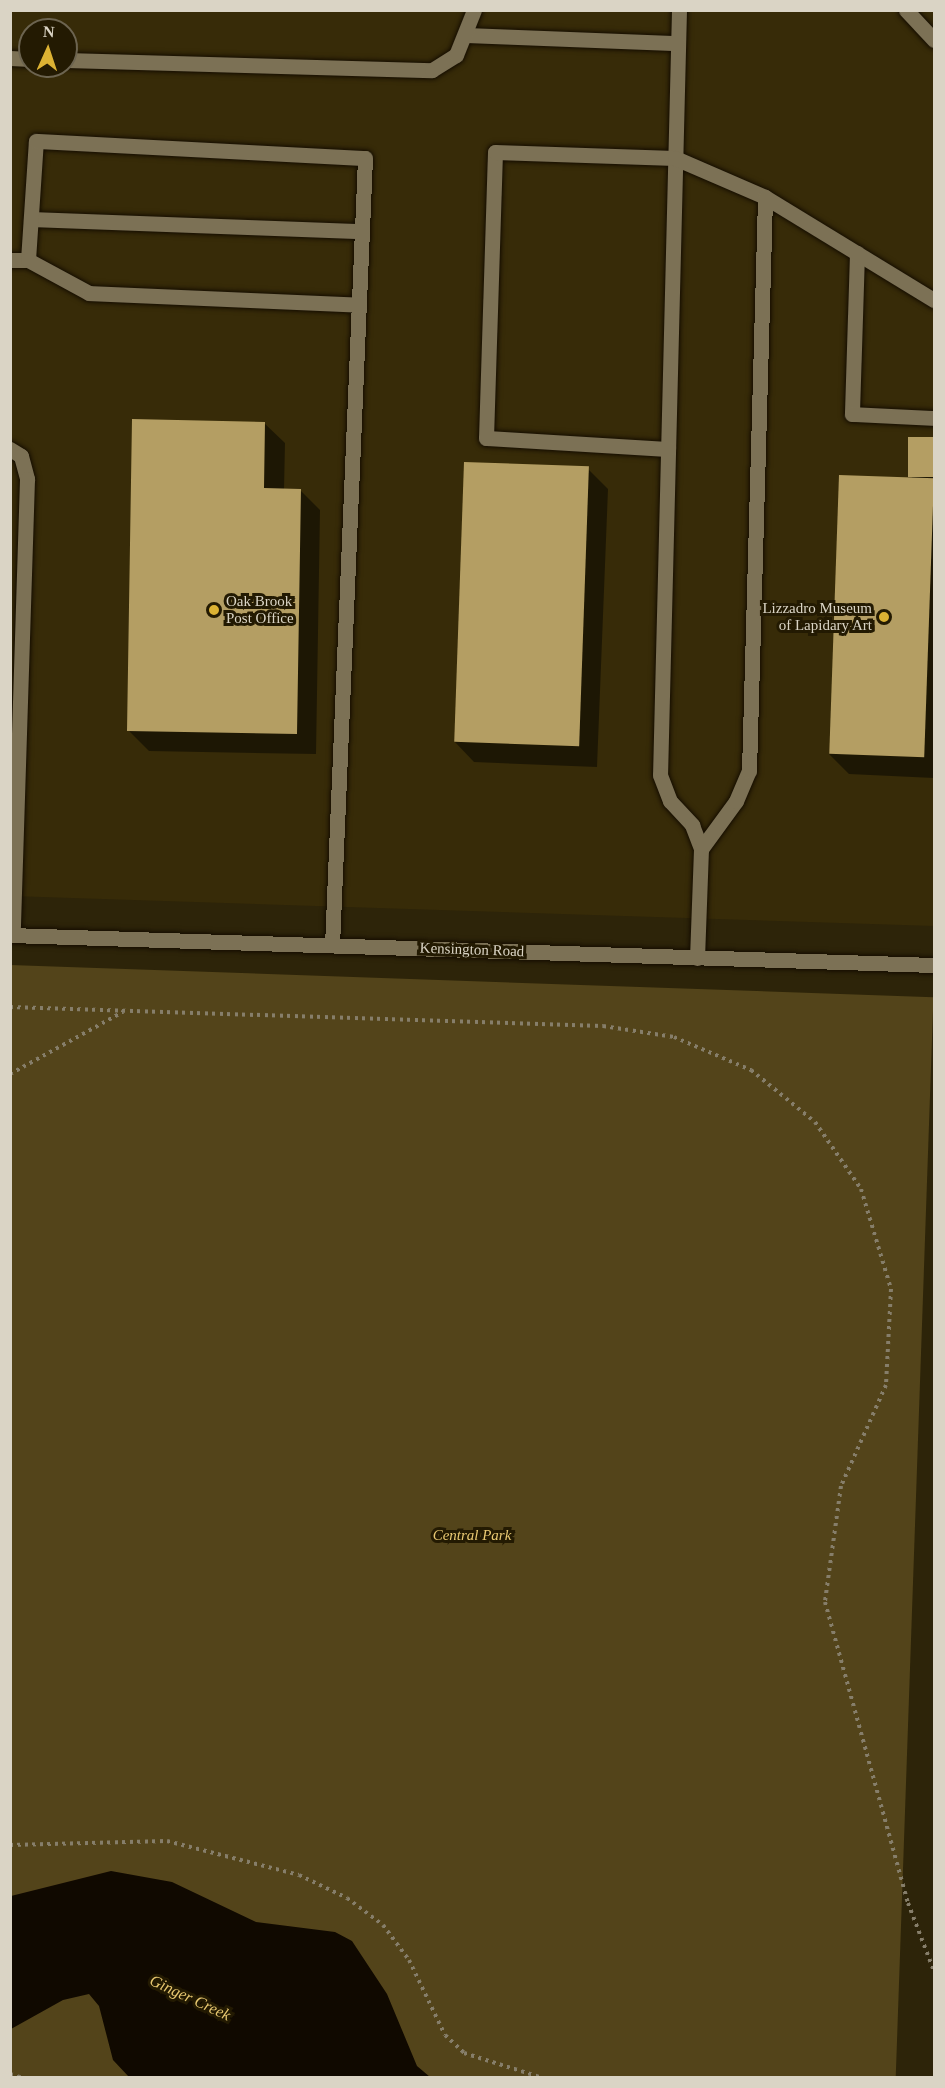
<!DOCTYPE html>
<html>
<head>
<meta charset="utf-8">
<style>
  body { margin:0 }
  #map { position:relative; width:945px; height:2088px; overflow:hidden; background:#2d2409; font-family:"Times New Roman",serif }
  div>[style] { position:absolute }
  .built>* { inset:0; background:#372b08 }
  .green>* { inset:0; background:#53441a; transform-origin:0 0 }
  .water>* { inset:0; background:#100900 }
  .shadow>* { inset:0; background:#0007 }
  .building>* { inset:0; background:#b49e63; transform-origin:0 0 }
  .path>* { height:4px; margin-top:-2px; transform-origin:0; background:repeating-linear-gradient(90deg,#867e6a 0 3px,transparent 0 7.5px) }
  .roads { filter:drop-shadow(0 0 2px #150d00) drop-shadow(0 0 2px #150d00) }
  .lane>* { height:15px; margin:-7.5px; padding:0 7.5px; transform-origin:7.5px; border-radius:7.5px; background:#7c7155 }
  .dots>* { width:16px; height:16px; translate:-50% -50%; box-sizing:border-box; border:3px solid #231a02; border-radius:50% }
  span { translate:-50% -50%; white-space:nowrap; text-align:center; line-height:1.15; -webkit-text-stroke:6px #231a02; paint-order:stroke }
  .poi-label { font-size:15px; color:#dad4c5 }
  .left { translate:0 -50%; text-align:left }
  .right { translate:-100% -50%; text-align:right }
  .street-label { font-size:15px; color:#dad4c5 }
  .park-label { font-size:15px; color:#e9c972; font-style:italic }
  .water-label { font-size:16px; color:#e7c770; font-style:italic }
  .frame { position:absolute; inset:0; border:12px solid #dad4c5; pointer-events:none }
  .north { position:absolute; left:18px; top:18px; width:60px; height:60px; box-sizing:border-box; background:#231a02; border:2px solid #6c6450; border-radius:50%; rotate:3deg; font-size:16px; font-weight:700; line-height:24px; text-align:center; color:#dad4c5 }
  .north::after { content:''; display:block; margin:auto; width:21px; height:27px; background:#dcb233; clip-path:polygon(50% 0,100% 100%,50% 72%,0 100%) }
</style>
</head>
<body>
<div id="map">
  <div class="built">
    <i style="clip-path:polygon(evenodd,11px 11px,934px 11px,934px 926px,11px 896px,11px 11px,30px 30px,66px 30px,66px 66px,30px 66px,30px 30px)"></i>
  </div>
  <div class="green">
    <i style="left:10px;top:965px;width:924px;height:1112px;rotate:2deg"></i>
  </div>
  <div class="water">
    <i style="clip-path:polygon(111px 1871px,172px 1882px,256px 1922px,335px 1932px,352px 1941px,387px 1994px,417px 2066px,430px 2077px,129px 2077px,113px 2060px,99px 2006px,89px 1994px,63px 2000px,11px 2029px,11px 1896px)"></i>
  </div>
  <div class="shadow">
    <i style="clip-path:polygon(264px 423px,285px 443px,284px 490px,300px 490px,320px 510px,316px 754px,149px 751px,129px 731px)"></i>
    <i style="clip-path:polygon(910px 439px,934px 439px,934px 778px,849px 774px,829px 754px,912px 479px)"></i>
    <i style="clip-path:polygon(588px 469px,608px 489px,597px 767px,474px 762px,454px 741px)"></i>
  </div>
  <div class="building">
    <i style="clip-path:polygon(132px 419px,265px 422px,264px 488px,301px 489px,297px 734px,127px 731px)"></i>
    <i style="left:908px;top:437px;width:26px;height:40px"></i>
    <i style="left:464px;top:462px;width:125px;height:280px;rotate:2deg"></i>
    <i style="left:839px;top:475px;width:95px;height:279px;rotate:2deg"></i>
  </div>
  <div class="path">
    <i style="left:10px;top:1007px;width:593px;rotate:1.84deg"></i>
    <i style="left:603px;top:1026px;width:72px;rotate:8.8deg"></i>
    <i style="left:674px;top:1037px;width:84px;rotate:23.2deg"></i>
    <i style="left:751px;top:1070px;width:82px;rotate:39.1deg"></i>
    <i style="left:815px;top:1122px;width:81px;rotate:55.5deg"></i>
    <i style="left:861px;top:1189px;width:104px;rotate:73.3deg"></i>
    <i style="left:891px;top:1289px;width:96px;rotate:93deg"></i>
    <i style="left:886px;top:1385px;width:111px;rotate:114deg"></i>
    <i style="left:841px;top:1486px;width:117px;rotate:97.9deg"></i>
    <i style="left:825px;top:1602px;width:312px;rotate:74.6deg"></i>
    <i style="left:908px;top:1903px;width:73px;rotate:69.1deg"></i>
    <i style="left:10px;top:1074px;width:129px;rotate:-28.8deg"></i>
    <i style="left:10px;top:1845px;width:157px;rotate:-1.5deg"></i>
    <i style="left:167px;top:1841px;width:136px;rotate:14.4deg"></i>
    <i style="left:299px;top:1875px;width:53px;rotate:25.6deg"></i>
    <i style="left:347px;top:1898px;width:45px;rotate:36.9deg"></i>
    <i style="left:383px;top:1925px;width:44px;rotate:53.4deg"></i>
    <i style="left:409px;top:1960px;width:83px;rotate:64.4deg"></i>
    <i style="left:445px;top:2035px;width:26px;rotate:43deg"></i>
    <i style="left:464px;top:2053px;width:83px;rotate:17.6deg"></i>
    <i style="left:10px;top:2074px;width:14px;rotate:17deg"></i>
  </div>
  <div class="roads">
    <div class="lane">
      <i style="left:679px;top:10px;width:765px;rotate:91.42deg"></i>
      <i style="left:660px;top:775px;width:28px;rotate:69deg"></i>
      <i style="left:670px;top:801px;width:33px;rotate:47deg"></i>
      <i style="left:692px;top:825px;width:26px;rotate:69deg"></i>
      <i style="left:701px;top:849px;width:109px;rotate:92.1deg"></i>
      <i style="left:906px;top:10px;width:41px;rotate:47deg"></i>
      <i style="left:467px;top:35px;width:211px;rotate:2.2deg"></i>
      <i style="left:10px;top:58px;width:20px;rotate:3deg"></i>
      <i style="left:66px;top:60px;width:366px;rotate:1.6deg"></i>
      <i style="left:432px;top:70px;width:28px;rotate:-32deg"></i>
      <i style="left:456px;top:55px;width:48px;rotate:-68.2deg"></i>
      <i style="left:31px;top:219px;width:331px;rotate:2.1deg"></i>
      <i style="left:857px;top:253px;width:161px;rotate:91.8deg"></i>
      <i style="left:852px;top:414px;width:82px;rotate:2.8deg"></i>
      <i style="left:10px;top:260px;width:18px"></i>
      <i style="left:28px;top:260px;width:119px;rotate:-86.2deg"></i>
      <i style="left:36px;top:141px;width:329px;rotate:3deg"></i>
      <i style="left:365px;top:158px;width:788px;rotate:92.4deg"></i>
      <i style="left:28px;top:260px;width:69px;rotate:28.4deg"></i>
      <i style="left:89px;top:293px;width:270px;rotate:2.5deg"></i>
      <i style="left:10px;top:449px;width:13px;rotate:32deg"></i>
      <i style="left:21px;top:456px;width:24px;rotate:75deg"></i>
      <i style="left:27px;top:479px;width:456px;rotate:91.8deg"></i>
      <i style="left:668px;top:449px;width:182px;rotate:-176.5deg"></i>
      <i style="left:486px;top:438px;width:286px;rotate:-88.2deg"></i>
      <i style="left:495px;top:152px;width:180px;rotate:1.9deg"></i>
      <i style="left:675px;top:158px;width:98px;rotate:23.4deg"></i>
      <i style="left:765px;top:197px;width:198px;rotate:31.4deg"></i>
      <i style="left:701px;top:849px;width:59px;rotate:-53.9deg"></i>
      <i style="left:736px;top:801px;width:33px;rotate:-67deg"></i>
      <i style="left:749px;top:771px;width:574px;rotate:-88.4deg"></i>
      <i style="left:10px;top:935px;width:924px;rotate:1.86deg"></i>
    </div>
  </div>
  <div class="dots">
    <i style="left:214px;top:610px;background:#dcb233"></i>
    <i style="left:884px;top:617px;background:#dcb233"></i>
  </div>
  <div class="poi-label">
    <span class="left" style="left:226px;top:610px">Oak Brook<br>Post Office</span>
    <span class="right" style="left:872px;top:617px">Lizzadro Museum<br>of Lapidary Art</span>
  </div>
  <div class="street-label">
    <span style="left:472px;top:950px;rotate:2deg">Kensington Road</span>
  </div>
  <div class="park-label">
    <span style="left:472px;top:1536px">Central Park</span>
  </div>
  <div class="water-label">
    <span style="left:190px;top:1998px;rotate:25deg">Ginger Creek</span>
  </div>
  <div class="frame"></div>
  <div class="north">N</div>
</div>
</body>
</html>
